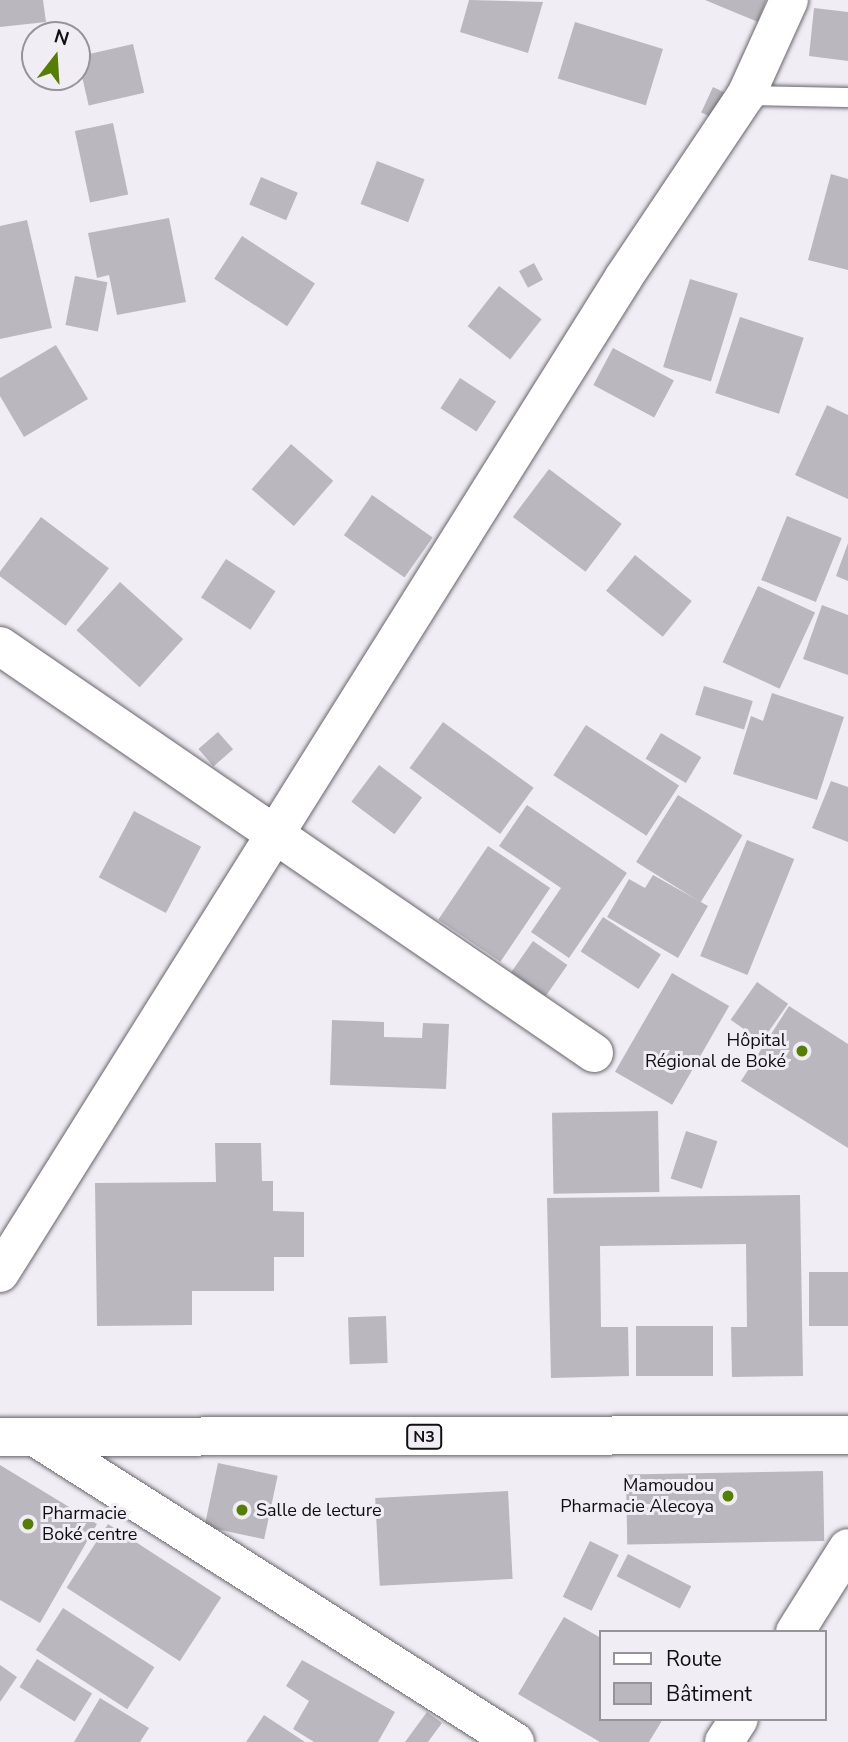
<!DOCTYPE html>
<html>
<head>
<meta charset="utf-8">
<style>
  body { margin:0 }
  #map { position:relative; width:848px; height:1742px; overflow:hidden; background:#f1edf5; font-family:"Nunito Sans",sans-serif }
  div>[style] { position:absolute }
  .building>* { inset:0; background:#bbb7bf; transform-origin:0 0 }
  .roads { filter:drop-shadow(0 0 2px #69656c) drop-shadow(0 0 2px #69656c) }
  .lane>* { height:19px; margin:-9.5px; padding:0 9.5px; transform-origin:9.5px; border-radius:9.5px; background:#fff }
  .street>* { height:38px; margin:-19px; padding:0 19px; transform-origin:19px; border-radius:19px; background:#fff }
  .highway>* { height:38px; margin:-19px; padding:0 19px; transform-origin:19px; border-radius:19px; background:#fff }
  .dots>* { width:19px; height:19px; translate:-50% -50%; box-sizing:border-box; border:4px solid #f1edf5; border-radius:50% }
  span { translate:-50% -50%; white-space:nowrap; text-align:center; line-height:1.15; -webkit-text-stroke:6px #f1edf5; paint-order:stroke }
  .shield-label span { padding:2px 5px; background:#f1edf5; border:2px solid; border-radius:5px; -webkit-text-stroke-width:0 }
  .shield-label { font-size:16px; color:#0f0e10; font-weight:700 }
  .poi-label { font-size:18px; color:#0f0e10 }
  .right { translate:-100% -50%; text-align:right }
  .left { translate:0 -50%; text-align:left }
  .legend { position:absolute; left:599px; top:1630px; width:228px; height:91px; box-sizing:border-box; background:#f1edf5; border:2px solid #979499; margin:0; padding:9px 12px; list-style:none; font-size:21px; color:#0f0e10 }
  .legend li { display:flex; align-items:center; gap:14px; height:35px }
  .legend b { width:35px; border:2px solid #979499 }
  .north { position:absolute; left:21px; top:21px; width:70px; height:70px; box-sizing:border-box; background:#f1edf5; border:2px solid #979499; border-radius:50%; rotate:17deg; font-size:19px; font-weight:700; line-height:28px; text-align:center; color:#0f0e10 }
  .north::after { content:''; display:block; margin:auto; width:24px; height:32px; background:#557f00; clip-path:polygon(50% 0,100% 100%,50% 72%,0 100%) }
</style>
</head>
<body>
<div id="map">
  <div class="building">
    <i style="clip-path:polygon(0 0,43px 0,46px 22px,0 27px)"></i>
    <i style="clip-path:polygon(469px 0,543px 2px,528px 53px,460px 32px)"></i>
    <i style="clip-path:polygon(705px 0,766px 0,758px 22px)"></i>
    <i style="clip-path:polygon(814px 8px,848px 12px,848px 61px,809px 56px)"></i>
    <i style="left:575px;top:22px;width:92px;height:59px;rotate:17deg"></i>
    <i style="left:133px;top:44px;width:50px;height:57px;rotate:77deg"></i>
    <i style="left:713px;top:87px;width:14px;height:28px;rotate:25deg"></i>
    <i style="left:113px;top:123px;width:73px;height:39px;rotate:78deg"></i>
    <i style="left:377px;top:161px;width:51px;height:46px;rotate:21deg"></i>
    <i style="clip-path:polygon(831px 174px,848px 179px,848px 270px,808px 260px)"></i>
    <i style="left:261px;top:177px;width:40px;height:30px;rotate:23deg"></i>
    <i style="clip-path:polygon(169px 218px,186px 302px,117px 315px,109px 275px,97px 278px,88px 233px)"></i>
    <i style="clip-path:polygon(27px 220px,52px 328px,0 339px,0 226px)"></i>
    <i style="left:242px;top:236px;width:87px;height:51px;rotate:33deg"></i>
    <i style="left:534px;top:263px;width:19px;height:17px;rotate:62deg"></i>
    <i style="left:75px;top:276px;width:33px;height:50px;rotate:11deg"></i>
    <i style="left:690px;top:279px;width:50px;height:92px;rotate:17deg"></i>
    <i style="left:499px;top:286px;width:54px;height:51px;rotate:38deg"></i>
    <i style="left:740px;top:317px;width:67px;height:80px;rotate:18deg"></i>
    <i style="clip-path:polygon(56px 345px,88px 399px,24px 437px,0 396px,0 378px)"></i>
    <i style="left:613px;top:348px;width:69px;height:42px;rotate:28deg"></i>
    <i style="left:460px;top:378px;width:43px;height:36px;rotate:33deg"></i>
    <i style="clip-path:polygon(827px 405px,848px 415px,848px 499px,795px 475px)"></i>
    <i style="left:291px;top:444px;width:56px;height:60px;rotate:41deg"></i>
    <i style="left:549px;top:469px;width:91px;height:60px;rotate:37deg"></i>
    <i style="left:372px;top:495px;width:74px;height:49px;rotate:35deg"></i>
    <i style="left:787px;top:516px;width:59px;height:69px;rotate:22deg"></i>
    <i style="left:41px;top:517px;width:85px;height:72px;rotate:37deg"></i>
    <i style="clip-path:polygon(848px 543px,848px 581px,836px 576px)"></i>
    <i style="left:635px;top:555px;width:73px;height:46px;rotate:39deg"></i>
    <i style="left:226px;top:559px;width:59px;height:46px;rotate:33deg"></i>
    <i style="left:120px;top:582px;width:85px;height:65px;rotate:42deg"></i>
    <i style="left:758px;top:586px;width:63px;height:84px;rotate:25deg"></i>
    <i style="clip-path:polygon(822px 605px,848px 615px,848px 675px,803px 659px)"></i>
    <i style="left:704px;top:686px;width:51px;height:30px;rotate:17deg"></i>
    <i style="clip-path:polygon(772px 693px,844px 717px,817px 800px,733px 774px,751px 716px,763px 721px)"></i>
    <i style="left:443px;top:722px;width:112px;height:57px;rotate:36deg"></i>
    <i style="left:586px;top:725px;width:111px;height:60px;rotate:33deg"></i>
    <i style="left:218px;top:732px;width:23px;height:26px;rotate:49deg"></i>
    <i style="left:661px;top:733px;width:47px;height:30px;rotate:31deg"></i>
    <i style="left:379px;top:765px;width:54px;height:46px;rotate:37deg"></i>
    <i style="clip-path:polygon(831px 781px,848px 787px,848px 842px,812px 828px)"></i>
    <i style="left:678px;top:795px;width:76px;height:79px;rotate:32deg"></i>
    <i style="clip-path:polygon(527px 805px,627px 873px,569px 958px,531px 932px,561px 888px,499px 846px)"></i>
    <i style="left:134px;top:811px;width:76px;height:75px;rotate:28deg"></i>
    <i style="left:747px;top:840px;width:51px;height:125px;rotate:22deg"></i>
    <i style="left:488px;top:846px;width:75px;height:89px;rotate:34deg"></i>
    <i style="clip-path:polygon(653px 875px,708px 906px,678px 958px,607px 917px,629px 879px,645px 888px)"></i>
    <i style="left:603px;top:917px;width:69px;height:41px;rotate:33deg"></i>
    <i style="left:533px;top:941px;width:42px;height:38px;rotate:35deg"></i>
    <i style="left:672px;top:973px;width:66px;height:114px;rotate:30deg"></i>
    <i style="left:757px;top:982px;width:38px;height:46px;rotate:35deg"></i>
    <i style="clip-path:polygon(789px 1006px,848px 1044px,848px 1148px,741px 1081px)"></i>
    <i style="clip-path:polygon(332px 1020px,384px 1022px,384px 1037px,422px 1038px,423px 1023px,449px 1024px,446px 1089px,330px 1085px)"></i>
    <i style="left:658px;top:1111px;width:81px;height:106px;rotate:89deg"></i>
    <i style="left:686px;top:1131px;width:33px;height:50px;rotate:18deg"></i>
    <i style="clip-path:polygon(215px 1143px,261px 1143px,262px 1181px,273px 1181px,273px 1211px,304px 1212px,304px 1257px,274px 1257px,274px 1291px,192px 1291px,192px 1325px,97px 1326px,95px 1183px,216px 1182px)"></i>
    <i style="clip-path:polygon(800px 1195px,803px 1376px,732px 1377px,731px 1327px,747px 1327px,746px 1244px,600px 1246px,601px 1327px,628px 1327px,629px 1376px,551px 1378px,547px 1198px)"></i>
    <i style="left:809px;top:1272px;width:39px;height:54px"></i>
    <i style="left:386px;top:1316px;width:47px;height:38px;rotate:88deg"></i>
    <i style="left:636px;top:1326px;width:77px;height:50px"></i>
    <i style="left:218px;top:1463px;width:61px;height:65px;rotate:12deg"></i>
    <i style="clip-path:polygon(0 1465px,97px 1524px,40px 1623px,0 1600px)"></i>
    <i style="left:823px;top:1471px;width:70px;height:197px;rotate:89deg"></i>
    <i style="left:508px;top:1491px;width:88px;height:133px;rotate:87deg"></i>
    <i style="left:108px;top:1524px;width:135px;height:76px;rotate:33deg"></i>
    <i style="left:590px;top:1541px;width:32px;height:62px;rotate:26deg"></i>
    <i style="left:628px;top:1554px;width:71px;height:25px;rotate:27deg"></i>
    <i style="left:63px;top:1608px;width:109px;height:50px;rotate:33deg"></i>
    <i style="clip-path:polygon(564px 1617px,601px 1638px,601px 1719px,663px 1719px,649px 1742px,600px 1742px,518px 1694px)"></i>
    <i style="left:37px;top:1659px;width:65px;height:33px;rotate:32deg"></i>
    <i style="clip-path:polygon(302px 1660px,395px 1712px,378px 1742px,314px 1742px,293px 1729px,309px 1701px,286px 1686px)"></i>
    <i style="clip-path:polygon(0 1665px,17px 1677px,0 1702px)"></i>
    <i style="clip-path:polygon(100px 1698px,149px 1728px,140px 1742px,74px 1742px)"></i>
    <i style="clip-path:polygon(427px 1712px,442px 1723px,428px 1742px,405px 1742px)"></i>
    <i style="clip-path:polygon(264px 1715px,305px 1742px,246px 1742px)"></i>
  </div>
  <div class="roads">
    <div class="lane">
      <i style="left:746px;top:95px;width:102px;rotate:1.1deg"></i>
    </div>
    <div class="street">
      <i style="left:0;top:646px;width:720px;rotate:34.42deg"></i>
      <i style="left:0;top:1273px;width:1175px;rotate:-57.93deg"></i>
      <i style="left:624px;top:277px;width:219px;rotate:-56.2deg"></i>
      <i style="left:746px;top:95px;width:104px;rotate:-65.6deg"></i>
      <i style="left:38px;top:1439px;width:565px;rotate:32.42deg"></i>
      <i style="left:795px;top:1632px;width:99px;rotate:-57.8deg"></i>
      <i style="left:724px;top:1742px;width:27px;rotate:-57deg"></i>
    </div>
    <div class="highway">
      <i style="left:0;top:1437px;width:848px;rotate:-0.14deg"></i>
    </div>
  </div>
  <div class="dots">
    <i style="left:802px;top:1051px;background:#557f00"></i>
    <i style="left:728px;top:1496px;background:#557f00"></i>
    <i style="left:242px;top:1510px;background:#557f00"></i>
    <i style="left:28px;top:1524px;background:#557f00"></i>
  </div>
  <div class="shield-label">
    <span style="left:424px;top:1437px">N3</span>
  </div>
  <div class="poi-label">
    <span class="right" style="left:786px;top:1051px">Hôpital<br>Régional de Boké</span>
    <span class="right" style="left:714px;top:1496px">Mamoudou<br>Pharmacie Alecoya</span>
    <span class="left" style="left:256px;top:1510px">Salle de lecture</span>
    <span class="left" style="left:42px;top:1524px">Pharmacie<br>Boké centre</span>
  </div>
  <ul class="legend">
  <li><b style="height:9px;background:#fff"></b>Route</li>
  <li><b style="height:19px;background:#bbb7bf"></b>Bâtiment</li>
  </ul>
  <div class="north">N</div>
</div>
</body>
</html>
